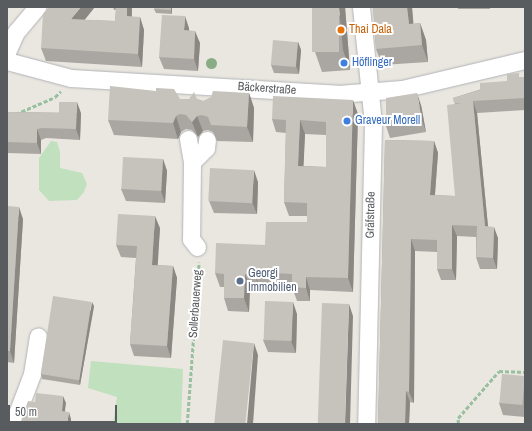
<!DOCTYPE html>
<html>
<head>
<meta charset="utf-8">
<style>
  body { margin:0 }
  #map { position:relative; width:532px; height:431px; overflow:hidden; background:#eae7e0; font-family:"Archivo Narrow",sans-serif }
  div>[style] { position:absolute }
  .green>* { inset:0; background:#c0e0be }
  .path>* { height:2.5px; margin-top:-1.25px; transform-origin:0; background:repeating-linear-gradient(90deg,#98c0a0 0 4px,transparent 0 6px) }
  .roads { filter:drop-shadow(0 0 1px #b0b3b6) drop-shadow(0 0 1px #b0b3b6) }
  .minor>* { height:17px; margin:-8.5px; padding:0 8.5px; transform-origin:8.5px; border-radius:8.5px; background:#fff }
  .trees>* { width:11px; height:11px; margin:-5.5px; border-radius:50%; background:#8aac85 }
  .wall>* { inset:0; background:#aaa7a2; transform-origin:0 0 }
  .shaded-wall>* { inset:0; background:#8b8884 }
  .building>* { inset:0; background:#c6c2bc; transform-origin:0 0 }
  .dots>* { width:11px; height:11px; translate:-50% -50%; box-sizing:border-box; border:2px solid #fff; border-radius:50% }
  span { translate:-50% -50%; white-space:nowrap; text-align:center; line-height:1.15; -webkit-text-stroke:4px #fff; paint-order:stroke }
  .food-label { font-size:12px; color:#c56008 }
  .left { translate:0 -50%; text-align:left }
  .shop-label { font-size:12px; color:#366cbe }
  .street-label { font-size:12px; color:#595c5f }
  .service-label { font-size:12px; color:#4e5e75 }
  .frame { position:absolute; inset:0; border:8px solid #595c5f; pointer-events:none }
  .scale { position:absolute; left:8px; top:405px; width:109px; height:18px; box-sizing:border-box; border:2px solid #595c5f; border-top:0; padding-left:5px; font-size:12px; line-height:14px; white-space:nowrap; color:#595c5f; -webkit-text-stroke:3px #fff; paint-order:stroke }
</style>
</head>
<body>
<div id="map">
  <div class="green">
    <i style="clip-path:polygon(51px 141px,57px 142px,60px 152px,60px 168px,82px 173px,87px 184px,84px 192px,77px 200px,49px 201px,39px 190px,39px 158px)"></i>
    <i style="clip-path:polygon(91px 361px,183px 369px,181px 424px,113px 424px,117px 397px,88px 388px)"></i>
  </div>
  <div class="path">
    <i style="left:16px;top:114px;width:43px;rotate:-23.6deg"></i>
    <i style="left:55px;top:97px;width:8px;rotate:-45deg"></i>
    <i style="left:187px;top:424px;width:162px;rotate:-85.8deg"></i>
    <i style="left:458px;top:424px;width:6px;rotate:-90deg"></i>
    <i style="left:458px;top:418px;width:62px;rotate:-48.9deg"></i>
    <i style="left:499px;top:371px;width:26px;rotate:2deg"></i>
  </div>
  <div class="roads">
    <div class="minor">
      <i style="left:361px;top:7px;width:117px;rotate:84.1deg"></i>
      <i style="left:373px;top:123px;width:301px;rotate:91.3deg"></i>
      <i style="left:7px;top:52px;width:22px;rotate:-66deg"></i>
      <i style="left:16px;top:32px;width:33px;rotate:-50deg"></i>
      <i style="left:7px;top:61px;width:66px;rotate:14.9deg"></i>
      <i style="left:71px;top:78px;width:267px;rotate:3.4deg"></i>
      <i style="left:338px;top:94px;width:64px;rotate:-4.5deg"></i>
      <i style="left:402px;top:89px;width:126px;rotate:-13.3deg"></i>
      <i style="left:188px;top:139px;width:23px;rotate:80deg"></i>
      <i style="left:192px;top:162px;width:20px;rotate:-45deg"></i>
      <i style="left:206px;top:148px;width:8px;rotate:-83deg"></i>
      <i style="left:192px;top:162px;width:77px;rotate:90.7deg"></i>
      <i style="left:191px;top:239px;width:10px;rotate:53deg"></i>
      <i style="left:13px;top:424px;width:53px;rotate:-69.2deg"></i>
      <i style="left:32px;top:374px;width:38px;rotate:-81deg"></i>
    </div>
  </div>
  <div class="trees">
    <i style="left:211px;top:63px"></i>
  </div>
  <div class="wall">
    <i style="clip-path:polygon(113px 7px,132px 7px,132px 17px,140px 17px,144px 30px,142px 67px,46px 61px,41px 48px,85px 20px,115px 21px,116px 10px,114px 10px)"></i>
    <i style="clip-path:polygon(172px 7px,172px 14px,156px 13px,154px 9px)"></i>
    <i style="clip-path:polygon(345px 7px,350px 70px,322px 72px,315px 52px)"></i>
    <i style="clip-path:polygon(373px 7px,412px 7px,413px 24px,420px 23px,426px 40px,428px 62px,382px 65px,376px 49px)"></i>
    <i style="left:458px;top:7px;width:32px;height:2px"></i>
    <i style="clip-path:polygon(189px 28px,189px 30px,200px 43px,198px 71px,164px 69px,159px 57px)"></i>
    <i style="clip-path:polygon(298px 42px,301px 50px,299px 74px,274px 73px,271px 65px)"></i>
    <i style="clip-path:polygon(520px 77px,525px 77px,525px 110px,477px 113px,488px 226px,498px 238px,497px 269px,480px 269px,476px 257px,476px 237px,457px 236px,456px 280px,441px 280px,437px 269px,437px 252px,415px 251px,414px 403px,410px 402px,409px 424px,378px 424px,385px 140px,434px 141px,438px 153px,435px 195px,455px 196px,455px 104px,453px 98px)"></i>
    <i style="clip-path:polygon(249px 93px,254px 108px,253px 142px,217px 141px,213px 132px,208px 130px,203px 131px,198px 137px,192px 130px,186px 129px,181px 132px,178px 139px,114px 135px,108px 120px,197px 99px,203px 101px)"></i>
    <i style="clip-path:polygon(421px 105px,426px 132px,390px 138px,386px 126px)"></i>
    <i style="clip-path:polygon(7px 112px,81px 113px,80px 140px,46px 138px,41px 140px,41px 154px,7px 153px)"></i>
    <i style="clip-path:polygon(evenodd,358px 114px,353px 292px,310px 290px,310px 301px,297px 301px,292px 287px,259px 285px,259px 287px,250px 287px,249px 312px,228px 311px,224px 298px,224px 287px,220px 287px,215px 273px,265px 245px,307px 222px,307px 216px,289px 216px,284px 202px,286px 133px,276px 132px,272px 119px,358px 114px,305px 134px,326px 135px,326px 167px,303px 166px,305px 134px)"></i>
    <i style="clip-path:polygon(163px 159px,167px 171px,165px 203px,126px 201px,121px 189px)"></i>
    <i style="clip-path:polygon(258px 182px,257px 214px,214px 213px,209px 201px)"></i>
    <i style="clip-path:polygon(7px 206px,23px 219px,14px 363px,7px 362px)"></i>
    <i style="clip-path:polygon(160px 228px,157px 265px,173px 266px,177px 278px,171px 358px,134px 356px,130px 344px,136px 258px,121px 257px,116px 245px)"></i>
    <i style="clip-path:polygon(94px 306px,80px 385px,42px 379px,41px 374px)"></i>
    <i style="clip-path:polygon(297px 314px,296px 353px,268px 352px,263px 340px)"></i>
    <i style="clip-path:polygon(525px 376px,525px 417px,503px 415px,499px 403px)"></i>
  </div>
  <div class="shaded-wall">
    <i style="clip-path:polygon(81px 7px,95px 7px,75px 32px,71px 19px)"></i>
    <i style="clip-path:polygon(127px 7px,132px 7px,131px 29px,127px 16px)"></i>
    <i style="clip-path:polygon(171px 7px,172px 7px,172px 14px,171px 10px)"></i>
    <i style="clip-path:polygon(339px 7px,345px 7px,350px 70px,343px 50px)"></i>
    <i style="clip-path:polygon(407px 7px,412px 7px,415px 41px,409px 24px)"></i>
    <i style="clip-path:polygon(185px 16px,189px 28px,188px 42px,184px 30px)"></i>
    <i style="clip-path:polygon(140px 17px,144px 30px,142px 67px,138px 54px)"></i>
    <i style="clip-path:polygon(420px 23px,426px 40px,428px 62px,422px 45px)"></i>
    <i style="clip-path:polygon(195px 31px,200px 43px,198px 71px,194px 59px)"></i>
    <i style="clip-path:polygon(298px 42px,301px 50px,299px 74px,296px 66px)"></i>
    <i style="clip-path:polygon(249px 93px,254px 108px,253px 142px,247px 127px)"></i>
    <i style="clip-path:polygon(417px 93px,421px 105px,426px 132px,422px 120px)"></i>
    <i style="clip-path:polygon(353px 100px,358px 114px,353px 292px,348px 278px)"></i>
    <i style="clip-path:polygon(473px 101px,477px 113px,489px 237px,485px 226px)"></i>
    <i style="clip-path:polygon(77px 102px,81px 113px,80px 140px,76px 129px)"></i>
    <i style="clip-path:polygon(176px 116px,181px 132px,178px 139px,173px 123px)"></i>
    <i style="clip-path:polygon(197px 116px,203px 131px,198px 137px,192px 122px)"></i>
    <i style="clip-path:polygon(300px 120px,305px 134px,303px 179px,298px 166px)"></i>
    <i style="clip-path:polygon(37px 129px,41px 140px,41px 154px,37px 143px)"></i>
    <i style="clip-path:polygon(434px 141px,438px 153px,434px 206px,430px 195px)"></i>
    <i style="clip-path:polygon(163px 159px,167px 171px,165px 203px,161px 191px)"></i>
    <i style="clip-path:polygon(254px 170px,258px 182px,257px 214px,252px 202px)"></i>
    <i style="clip-path:polygon(19px 207px,23px 219px,14px 363px,10px 351px)"></i>
    <i style="clip-path:polygon(155px 216px,160px 228px,157px 277px,152px 265px)"></i>
    <i style="clip-path:polygon(452px 225px,457px 236px,456px 280px,452px 269px)"></i>
    <i style="clip-path:polygon(494px 227px,498px 238px,497px 269px,493px 258px)"></i>
    <i style="clip-path:polygon(411px 239px,415px 251px,414px 403px,409px 392px)"></i>
    <i style="clip-path:polygon(173px 266px,177px 278px,171px 358px,167px 346px)"></i>
    <i style="clip-path:polygon(254px 272px,259px 285px,259px 287px,254px 274px)"></i>
    <i style="clip-path:polygon(245px 274px,250px 287px,249px 312px,244px 298px)"></i>
    <i style="clip-path:polygon(306px 277px,310px 290px,310px 301px,306px 288px)"></i>
    <i style="clip-path:polygon(92px 302px,94px 306px,80px 385px,79px 381px)"></i>
    <i style="clip-path:polygon(293px 302px,297px 314px,296px 353px,291px 341px)"></i>
    <i style="clip-path:polygon(349px 304px,353px 316px,350px 424px,345px 424px)"></i>
    <i style="clip-path:polygon(254px 343px,258px 355px,253px 424px,247px 424px)"></i>
    <i style="clip-path:polygon(406px 391px,410px 402px,409px 424px,405px 424px)"></i>
    <i style="clip-path:polygon(63px 396px,66px 403px,64px 418px,62px 411px)"></i>
    <i style="clip-path:polygon(69px 412px,71px 419px,71px 424px,67px 424px)"></i>
  </div>
  <div class="building">
    <i style="clip-path:polygon(49px 7px,81px 7px,71px 19px,115px 21px,116px 7px,127px 7px,127px 16px,140px 17px,138px 54px,41px 48px,43px 14px)"></i>
    <i style="clip-path:polygon(154px 7px,171px 7px,171px 10px,154px 9px)"></i>
    <i style="left:312px;top:7px;width:27px;height:45px"></i>
    <i style="clip-path:polygon(373px 7px,407px 7px,409px 24px,420px 23px,422px 45px,376px 49px)"></i>
    <i style="clip-path:polygon(162px 15px,185px 16px,184px 30px,195px 31px,194px 59px,159px 57px)"></i>
    <i style="left:273px;top:40px;width:25px;height:25px;rotate:5deg"></i>
    <i style="clip-path:polygon(519px 73px,519px 77px,525px 77px,525px 98px,473px 101px,485px 226px,494px 227px,493px 258px,476px 257px,477px 226px,452px 225px,452px 269px,437px 269px,437px 240px,411px 239px,409px 392px,406px 391px,405px 424px,378px 424px,385px 140px,434px 141px,430px 195px,455px 196px,447px 105px,462px 103px,454px 103px,453px 98px,480px 90px,480px 83px,507px 81px,507px 74px)"></i>
    <i style="clip-path:polygon(110px 86px,156px 91px,156px 88px,174px 89px,180px 99px,189px 99px,194px 92px,197px 99px,203px 101px,211px 97px,213px 91px,249px 93px,247px 127px,211px 125px,208px 117px,202px 115px,197px 116px,192px 122px,186px 115px,180px 114px,176px 116px,173px 123px,108px 120px)"></i>
    <i style="clip-path:polygon(417px 93px,422px 120px,386px 126px,386px 98px)"></i>
    <i style="clip-path:polygon(evenodd,273px 96px,353px 100px,348px 278px,306px 277px,306px 288px,292px 287px,292px 274px,254px 272px,254px 274px,245px 274px,244px 298px,224px 298px,224px 274px,215px 273px,216px 243px,265px 245px,266px 222px,307px 222px,307px 203px,284px 202px,286px 120px,272px 119px,273px 96px,300px 120px,326px 122px,326px 167px,298px 166px,300px 120px)"></i>
    <i style="clip-path:polygon(59px 102px,77px 102px,76px 129px,42px 128px,37px 129px,37px 143px,7px 142px,7px 112px,59px 113px)"></i>
    <i style="left:123px;top:157px;width:40px;height:32px;rotate:3deg"></i>
    <i style="left:210px;top:168px;width:44px;height:33px;rotate:3deg"></i>
    <i style="clip-path:polygon(7px 206px,19px 207px,10px 351px,7px 351px)"></i>
    <i style="clip-path:polygon(118px 214px,155px 216px,152px 265px,173px 266px,167px 346px,130px 344px,137px 246px,116px 245px)"></i>
    <i style="left:53px;top:296px;width:39px;height:79px;rotate:9deg"></i>
    <i style="left:265px;top:301px;width:28px;height:39px;rotate:2deg"></i>
    <i style="left:322px;top:303px;width:27px;height:121px;rotate:2deg"></i>
    <i style="left:223px;top:340px;width:31px;height:84px;rotate:6deg"></i>
    <i style="left:502px;top:374px;width:23px;height:29px;rotate:5deg"></i>
    <i style="clip-path:polygon(36px 393px,63px 396px,62px 411px,69px 412px,67px 424px,20px 424px,28px 401px,35px 402px)"></i>
  </div>
  <div class="dots">
    <i style="left:341px;top:30px;background:#e8710a"></i>
    <i style="left:344px;top:63px;background:#3f7fe0"></i>
    <i style="left:347px;top:121px;background:#3f7fe0"></i>
    <i style="left:240px;top:281px;background:#5c6f8a"></i>
  </div>
  <div class="food-label">
    <span class="left" style="left:349px;top:30px">Thai Dala</span>
  </div>
  <div class="shop-label">
    <span class="left" style="left:352px;top:63px">Höflinger</span>
    <span class="left" style="left:355px;top:121px">Graveur Morell</span>
  </div>
  <div class="street-label">
    <span style="left:267px;top:89px;rotate:4deg">Bäckerstraße</span>
    <span style="left:371px;top:215px;rotate:-89deg">Gräfstraße</span>
    <span style="left:196px;top:304px;rotate:-86deg">Sollerbauerweg</span>
  </div>
  <div class="service-label">
    <span class="left" style="left:248px;top:281px">Georgi<br>Immobilien</span>
  </div>
  <div class="frame"></div>
  <div class="scale">50 m</div>
</div>
</body>
</html>
